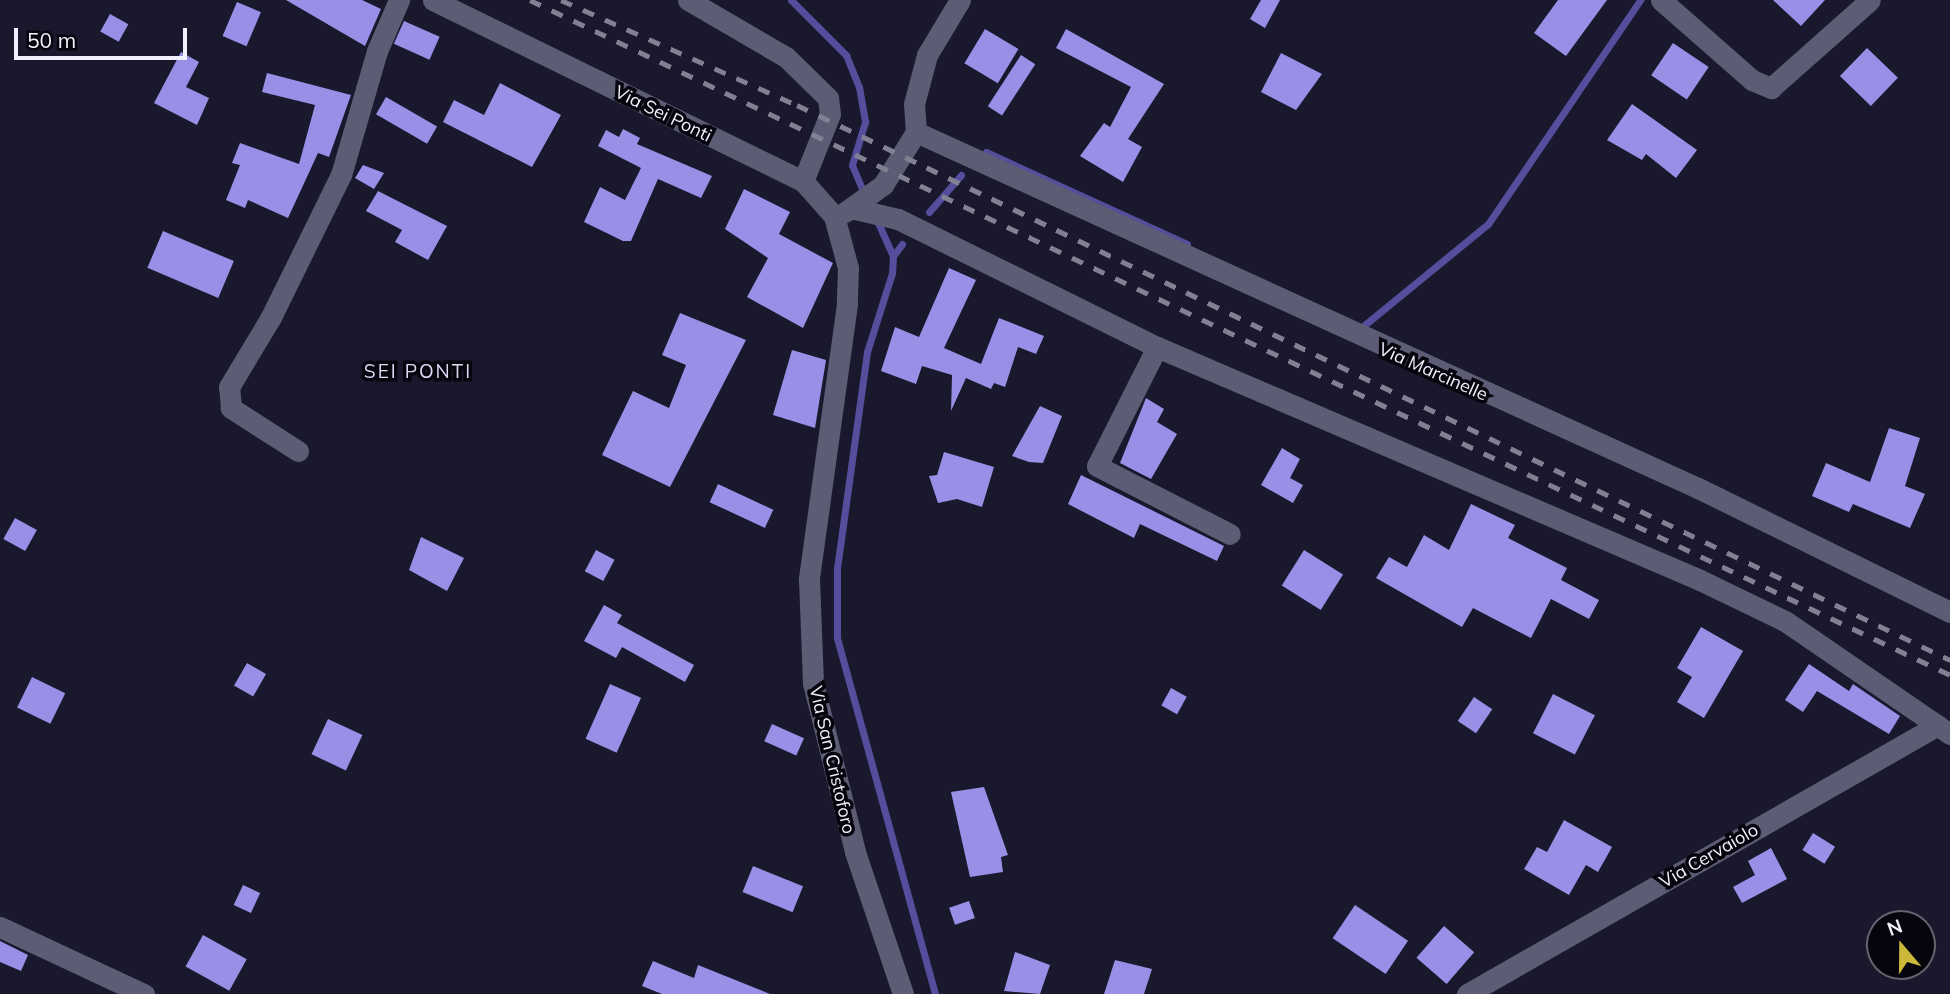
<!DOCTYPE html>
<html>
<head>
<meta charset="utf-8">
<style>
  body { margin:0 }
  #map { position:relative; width:1950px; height:994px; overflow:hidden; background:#1a182d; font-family:Mulish,sans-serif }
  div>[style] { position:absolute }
  .stream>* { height:7px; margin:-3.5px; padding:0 3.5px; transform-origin:3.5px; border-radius:3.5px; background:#574d9d }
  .building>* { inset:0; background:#9890e7; transform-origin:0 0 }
  .minor>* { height:21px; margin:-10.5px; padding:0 10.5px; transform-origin:10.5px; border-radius:10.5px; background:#5d5c75 }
  .rail>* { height:5px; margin-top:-2.5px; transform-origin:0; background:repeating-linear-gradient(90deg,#828193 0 12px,transparent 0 24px) }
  span { translate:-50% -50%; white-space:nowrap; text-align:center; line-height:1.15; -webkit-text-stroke:7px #06050d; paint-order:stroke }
  .street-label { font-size:18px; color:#f0f0ff }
  .neighbourhood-label { font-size:19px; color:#d9d8f5; letter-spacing:2px }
  .north { position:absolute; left:1866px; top:910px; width:70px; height:70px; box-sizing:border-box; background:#06050d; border:2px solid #64636e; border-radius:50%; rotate:340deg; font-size:19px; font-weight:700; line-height:28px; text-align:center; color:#f0f0ff }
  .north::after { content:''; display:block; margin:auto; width:24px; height:32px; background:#ccb939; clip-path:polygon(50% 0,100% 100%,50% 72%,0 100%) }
  .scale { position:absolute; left:14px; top:28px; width:173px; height:32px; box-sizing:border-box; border:4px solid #f0f0ff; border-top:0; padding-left:9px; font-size:21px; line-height:24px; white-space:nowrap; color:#f0f0ff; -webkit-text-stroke:5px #06050d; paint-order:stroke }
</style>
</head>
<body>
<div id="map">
  <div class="stream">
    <i style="left:791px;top:0;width:78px;rotate:45deg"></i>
    <i style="left:846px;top:55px;width:35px;rotate:68deg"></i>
    <i style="left:859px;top:87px;width:36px;rotate:80deg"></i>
    <i style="left:865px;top:122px;width:45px;rotate:106.8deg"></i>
    <i style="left:852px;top:165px;width:34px;rotate:67deg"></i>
    <i style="left:986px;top:152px;width:221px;rotate:24.6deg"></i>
    <i style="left:929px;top:212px;width:49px;rotate:-49.1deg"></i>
    <i style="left:875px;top:216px;width:44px;rotate:65.8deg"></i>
    <i style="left:893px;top:256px;width:17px;rotate:93deg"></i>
    <i style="left:892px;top:273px;width:83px;rotate:107.6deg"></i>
    <i style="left:867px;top:352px;width:218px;rotate:97.9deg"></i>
    <i style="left:837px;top:568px;width:70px;rotate:90deg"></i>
    <i style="left:837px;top:638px;width:369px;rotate:74.6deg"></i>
    <i style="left:893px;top:256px;width:15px;rotate:-53deg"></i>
    <i style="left:1362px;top:327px;width:163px;rotate:-39.3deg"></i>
    <i style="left:1488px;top:224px;width:271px;rotate:-55.8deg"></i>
  </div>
  <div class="building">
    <i style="clip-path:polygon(286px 0,362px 0,381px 9px,365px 46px)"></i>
    <i style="clip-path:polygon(1261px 0,1280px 0,1265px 28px,1250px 19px)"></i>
    <i style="clip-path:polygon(1558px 0,1607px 0,1566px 56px,1534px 33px)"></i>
    <i style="clip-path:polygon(1773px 0,1825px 0,1801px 26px)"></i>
    <i style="left:237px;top:2px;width:26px;height:37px;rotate:23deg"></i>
    <i style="left:110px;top:14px;width:21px;height:20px;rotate:29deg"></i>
    <i style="left:404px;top:21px;width:39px;height:25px;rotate:24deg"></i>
    <i style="left:985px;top:29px;width:39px;height:40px;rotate:31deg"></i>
    <i style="clip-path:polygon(1066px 29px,1164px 84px,1128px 139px,1142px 147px,1123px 182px,1080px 156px,1104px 123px,1110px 127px,1131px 87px,1056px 48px)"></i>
    <i style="left:1673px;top:43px;width:43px;height:39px;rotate:34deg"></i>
    <i style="left:1867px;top:48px;width:43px;height:39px;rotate:44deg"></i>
    <i style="clip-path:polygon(181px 52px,199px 62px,186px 87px,209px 98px,197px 125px,154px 103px)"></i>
    <i style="clip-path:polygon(1281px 53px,1322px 74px,1296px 110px,1261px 92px)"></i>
    <i style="left:1021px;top:55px;width:17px;height:61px;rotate:33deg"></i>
    <i style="clip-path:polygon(267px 73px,351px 95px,329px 157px,318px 153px,288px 218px,248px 200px,245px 208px,226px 200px,240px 165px,232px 163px,240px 143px,299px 164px,315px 105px,262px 92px)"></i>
    <i style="clip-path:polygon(500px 83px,561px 115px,532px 167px,443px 122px,454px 100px,484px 115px)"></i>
    <i style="left:386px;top:97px;width:59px;height:20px;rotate:30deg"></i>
    <i style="clip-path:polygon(1632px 104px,1697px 150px,1676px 178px,1646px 154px,1642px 160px,1607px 140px)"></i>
    <i style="clip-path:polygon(623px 129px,640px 138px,637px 144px,712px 176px,701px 198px,658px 179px,631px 241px,623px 241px,584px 222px,600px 187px,625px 200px,641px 168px,598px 146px,606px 130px,619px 137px)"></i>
    <i style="clip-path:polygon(363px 165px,384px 173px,374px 189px,355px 178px)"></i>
    <i style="clip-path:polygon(744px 189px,790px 212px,779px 234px,833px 263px,803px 328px,747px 297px,768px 258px,725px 229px)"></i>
    <i style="clip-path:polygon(378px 191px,447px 226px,428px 260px,395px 242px,402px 230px,366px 211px)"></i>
    <i style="left:163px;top:231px;width:77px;height:40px;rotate:23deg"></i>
    <i style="clip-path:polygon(949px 268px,976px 280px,944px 348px,981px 364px,999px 318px,1044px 336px,1036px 354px,1018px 347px,1005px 387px,994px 383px,991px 389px,966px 378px,951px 411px,952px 375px,922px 366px,916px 384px,881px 371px,895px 327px,919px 337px)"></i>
    <i style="clip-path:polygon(680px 313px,746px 340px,670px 487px,602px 455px,633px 391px,669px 408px,686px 365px,662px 355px)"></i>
    <i style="clip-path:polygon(792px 350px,826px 360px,815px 428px,773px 415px)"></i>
    <i style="clip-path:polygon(1146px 398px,1164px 409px,1157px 422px,1177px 434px,1151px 479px,1120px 463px)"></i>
    <i style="clip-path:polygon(1040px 406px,1062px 416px,1043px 463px,1029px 462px,1012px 456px)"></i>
    <i style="clip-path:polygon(1889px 428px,1920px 438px,1905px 486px,1925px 494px,1910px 528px,1853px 504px,1849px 512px,1812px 496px,1826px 463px,1870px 482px)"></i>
    <i style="clip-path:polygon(1282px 448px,1300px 459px,1290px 478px,1303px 485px,1293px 503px,1261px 485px)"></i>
    <i style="clip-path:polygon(944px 452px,994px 467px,982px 507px,957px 499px,938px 503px,929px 476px,937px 475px)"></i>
    <i style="clip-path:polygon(1081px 475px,1224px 546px,1217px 561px,1140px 524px,1134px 538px,1068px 504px)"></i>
    <i style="left:718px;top:484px;width:61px;height:20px;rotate:25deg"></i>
    <i style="clip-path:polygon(1471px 504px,1515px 525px,1508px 538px,1567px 568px,1561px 580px,1599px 600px,1589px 619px,1551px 599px,1531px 638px,1473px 608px,1462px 627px,1376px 578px,1389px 557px,1407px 567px,1424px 535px,1449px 550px)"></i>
    <i style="left:15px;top:518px;width:25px;height:24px;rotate:29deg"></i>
    <i style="clip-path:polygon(421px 537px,464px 558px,447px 591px,409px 570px)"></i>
    <i style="left:596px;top:550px;width:21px;height:24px;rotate:28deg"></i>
    <i style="left:1304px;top:550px;width:46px;height:42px;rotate:32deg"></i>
    <i style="clip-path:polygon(604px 605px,622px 615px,617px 623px,694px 665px,685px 682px,622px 647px,616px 658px,584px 641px)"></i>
    <i style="clip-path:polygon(1701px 627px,1743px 651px,1704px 718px,1677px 702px,1692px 677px,1677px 668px)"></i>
    <i style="left:247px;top:663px;width:22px;height:26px;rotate:30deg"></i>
    <i style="clip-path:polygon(1809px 664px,1849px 691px,1853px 684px,1900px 716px,1889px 734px,1817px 691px,1803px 712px,1785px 700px)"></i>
    <i style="left:32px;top:677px;width:37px;height:34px;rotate:26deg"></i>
    <i style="left:610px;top:684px;width:34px;height:60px;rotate:24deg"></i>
    <i style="left:1171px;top:688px;width:18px;height:20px;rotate:29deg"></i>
    <i style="left:1553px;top:694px;width:47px;height:44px;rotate:27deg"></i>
    <i style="left:1474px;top:697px;width:22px;height:29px;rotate:34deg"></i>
    <i style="left:328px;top:719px;width:38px;height:39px;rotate:25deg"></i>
    <i style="left:772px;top:724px;width:35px;height:19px;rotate:24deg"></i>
    <i style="clip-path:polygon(984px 787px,1008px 855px,1001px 857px,1003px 872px,970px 877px,951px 792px)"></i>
    <i style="clip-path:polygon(1564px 820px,1612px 847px,1598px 872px,1586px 865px,1569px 895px,1524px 869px,1537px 847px,1547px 852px)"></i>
    <i style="left:1813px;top:833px;width:26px;height:20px;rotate:32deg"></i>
    <i style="clip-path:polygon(1771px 848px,1787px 879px,1742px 903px,1733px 887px,1755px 875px,1748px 861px)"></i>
    <i style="left:753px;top:866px;width:54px;height:28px;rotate:22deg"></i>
    <i style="left:243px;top:885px;width:19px;height:22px;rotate:25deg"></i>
    <i style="left:969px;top:901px;width:18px;height:21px;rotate:71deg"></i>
    <i style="left:1355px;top:905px;width:64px;height:40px;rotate:34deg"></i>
    <i style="left:1444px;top:926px;width:40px;height:42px;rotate:41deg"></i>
    <i style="left:203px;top:935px;width:50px;height:36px;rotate:29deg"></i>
    <i style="clip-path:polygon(0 941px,28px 955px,21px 971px,0 962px)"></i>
    <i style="clip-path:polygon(1015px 952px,1050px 965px,1040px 994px,1004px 991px)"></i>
    <i style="clip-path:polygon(1115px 960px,1152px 969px,1144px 994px,1104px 994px)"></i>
    <i style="clip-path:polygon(653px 961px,694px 978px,698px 965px,770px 994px,662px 994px,642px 986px)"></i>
  </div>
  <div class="minor">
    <i style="left:433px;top:0;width:412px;rotate:26.1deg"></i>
    <i style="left:803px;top:181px;width:47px;rotate:48.5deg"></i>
    <i style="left:834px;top:216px;width:54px;rotate:74.9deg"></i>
    <i style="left:848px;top:268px;width:36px;rotate:92deg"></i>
    <i style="left:847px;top:304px;width:278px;rotate:97.9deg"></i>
    <i style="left:809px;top:579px;width:104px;rotate:87.8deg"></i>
    <i style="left:813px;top:683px;width:174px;rotate:76deg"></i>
    <i style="left:855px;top:852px;width:150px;rotate:71.3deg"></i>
    <i style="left:688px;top:0;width:113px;rotate:30.2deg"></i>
    <i style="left:786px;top:57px;width:59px;rotate:44.3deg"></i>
    <i style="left:828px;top:98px;width:16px;rotate:83deg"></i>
    <i style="left:830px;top:114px;width:72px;rotate:111.9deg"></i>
    <i style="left:1661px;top:0;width:121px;rotate:41.3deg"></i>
    <i style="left:1752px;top:80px;width:21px;rotate:23deg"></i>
    <i style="left:1771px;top:88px;width:132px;rotate:-41.6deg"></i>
    <i style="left:916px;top:132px;width:859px;rotate:24.48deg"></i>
    <i style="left:1698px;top:488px;width:281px;rotate:26.2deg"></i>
    <i style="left:916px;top:132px;width:28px;rotate:-94deg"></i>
    <i style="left:914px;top:104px;width:51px;rotate:-75.1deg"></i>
    <i style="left:927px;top:55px;width:64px;rotate:-59deg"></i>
    <i style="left:855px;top:209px;width:44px;rotate:13.1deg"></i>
    <i style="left:898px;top:219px;width:289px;rotate:26.3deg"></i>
    <i style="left:1157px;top:347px;width:591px;rotate:23.22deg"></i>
    <i style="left:1700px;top:580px;width:94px;rotate:25.8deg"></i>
    <i style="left:1785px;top:621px;width:200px;rotate:34.4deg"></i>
    <i style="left:845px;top:212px;width:47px;rotate:-35.4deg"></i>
    <i style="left:883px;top:185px;width:62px;rotate:-58.1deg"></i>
    <i style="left:1157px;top:347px;width:133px;rotate:116.8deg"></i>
    <i style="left:1097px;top:466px;width:149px;rotate:27.1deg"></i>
    <i style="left:298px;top:451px;width:80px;rotate:-147.3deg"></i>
    <i style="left:231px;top:408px;width:21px;rotate:-95deg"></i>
    <i style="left:229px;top:387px;width:82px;rotate:-59deg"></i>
    <i style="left:271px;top:317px;width:158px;rotate:-63.8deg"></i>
    <i style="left:341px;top:175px;width:129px;rotate:-73.8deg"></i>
    <i style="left:377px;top:51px;width:56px;rotate:-66.7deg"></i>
    <i style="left:0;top:927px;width:159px;rotate:25deg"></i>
    <i style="left:1467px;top:994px;width:542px;rotate:-29.73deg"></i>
  </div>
  <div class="rail">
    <i style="left:530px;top:0;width:1572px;rotate:25.42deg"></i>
    <i style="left:561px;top:0;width:258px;rotate:24deg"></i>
    <i style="left:797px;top:105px;width:1280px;rotate:25.7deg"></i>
  </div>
  <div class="street-label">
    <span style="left:663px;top:114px;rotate:26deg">Via Sei Ponti</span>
    <span style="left:1433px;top:372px;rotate:24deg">Via Marcinelle</span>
    <span style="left:832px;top:760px;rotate:77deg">Via San Cristoforo</span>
    <span style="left:1709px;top:856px;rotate:-30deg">Via Cervaiolo</span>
  </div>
  <div class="neighbourhood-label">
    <span style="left:418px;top:372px">SEI PONTI</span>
  </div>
  <div class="north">N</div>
  <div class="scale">50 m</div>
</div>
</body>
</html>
